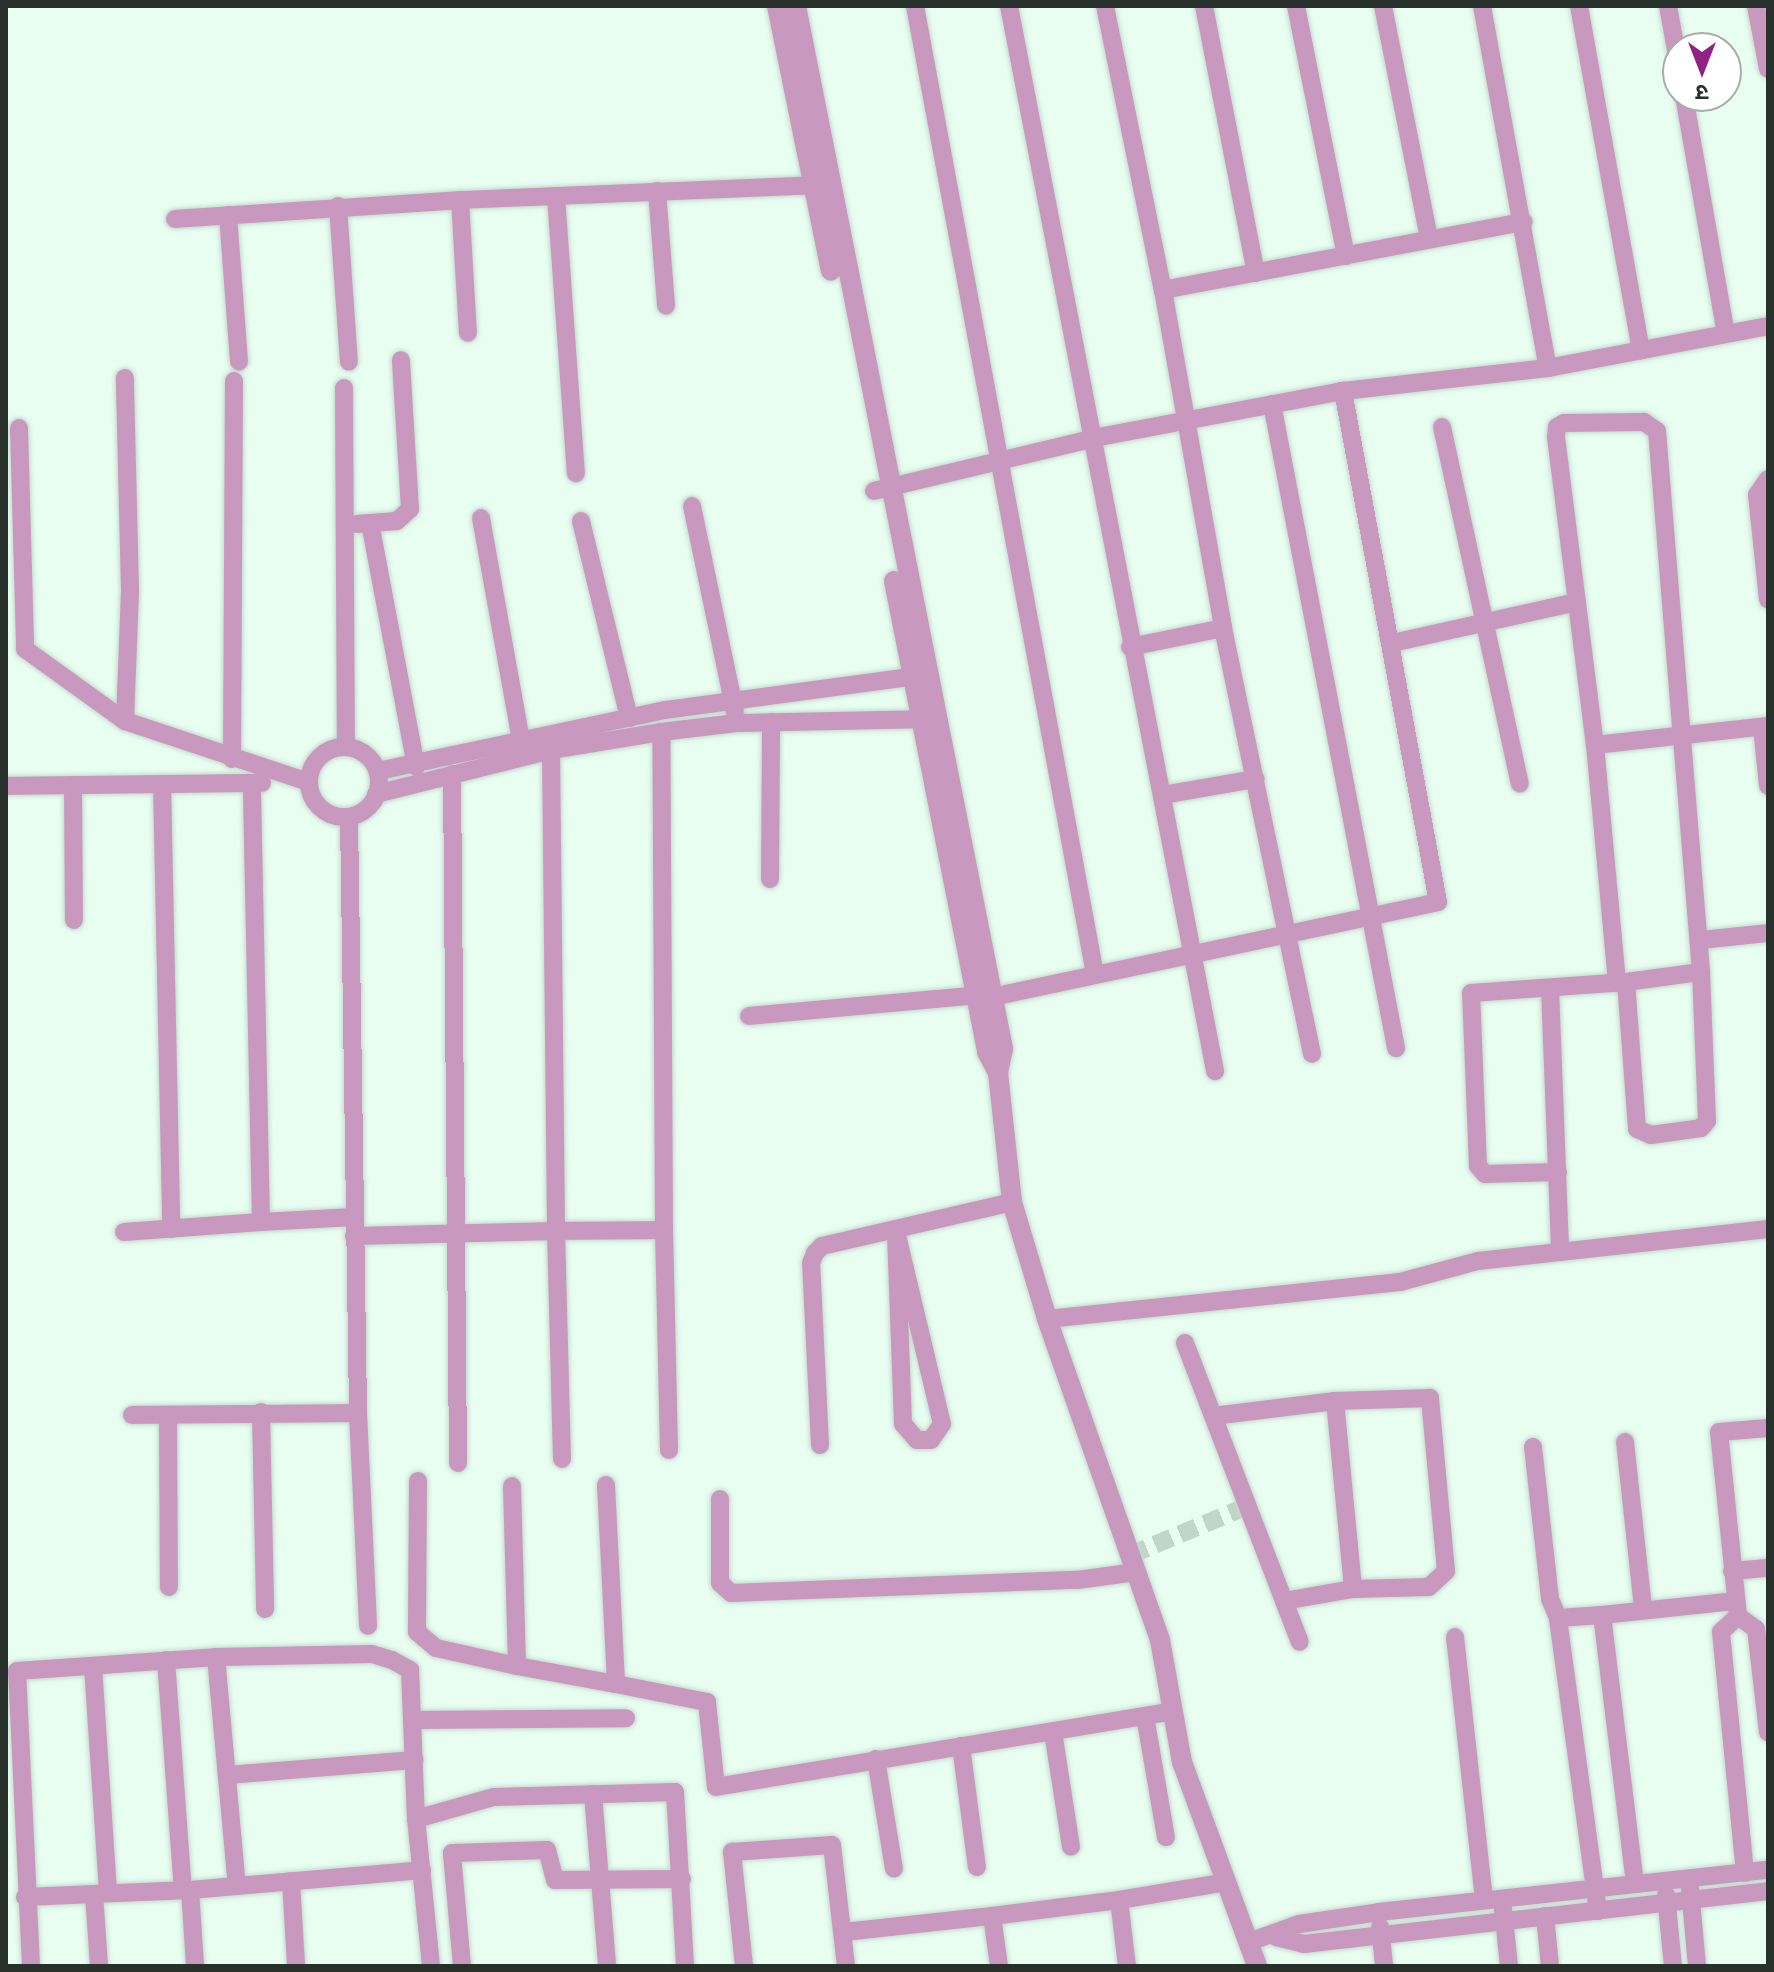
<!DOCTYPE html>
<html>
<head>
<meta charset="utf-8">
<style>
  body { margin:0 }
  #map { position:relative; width:1774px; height:1972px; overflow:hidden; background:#e8fef1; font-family:"Noto Sans","Noto Sans Devanagari",sans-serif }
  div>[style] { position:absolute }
  .minor-tunnel>* { height:18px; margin-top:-9px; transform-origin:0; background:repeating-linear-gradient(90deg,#c1d5c9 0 18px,transparent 0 27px) }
  .roads { filter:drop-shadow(0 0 2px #c5d9cd) drop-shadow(0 0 2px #c5d9cd) }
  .minor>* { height:18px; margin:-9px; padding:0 9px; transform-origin:9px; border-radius:9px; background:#c998bf }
  .minor>.ring { margin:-9px; padding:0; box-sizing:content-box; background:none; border:18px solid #c998bf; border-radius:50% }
  .tertiary>* { height:20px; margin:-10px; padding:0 10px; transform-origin:10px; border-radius:10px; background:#c998bf }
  span { translate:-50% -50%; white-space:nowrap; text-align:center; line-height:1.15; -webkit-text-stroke:8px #fff; paint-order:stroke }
  .frame { position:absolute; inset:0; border:8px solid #27302b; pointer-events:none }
  .north { position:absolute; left:1662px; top:32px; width:80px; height:80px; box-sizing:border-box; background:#fff; border:2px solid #a9acaa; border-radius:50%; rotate:180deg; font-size:22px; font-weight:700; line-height:32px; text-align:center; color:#27302b }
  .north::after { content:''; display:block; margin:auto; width:28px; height:36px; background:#912183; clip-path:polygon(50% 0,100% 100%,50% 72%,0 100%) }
</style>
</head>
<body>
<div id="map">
  <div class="minor-tunnel">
    <i style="left:1130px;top:1555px;width:128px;rotate:-22.6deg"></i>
  </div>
  <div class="roads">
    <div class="minor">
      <i style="left:915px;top:6px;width:985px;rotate:79.47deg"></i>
      <i style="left:1009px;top:6px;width:1085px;rotate:79.05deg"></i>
      <i style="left:1105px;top:6px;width:290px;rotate:78.5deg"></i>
      <i style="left:1163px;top:290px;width:343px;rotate:79.9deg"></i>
      <i style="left:1223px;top:628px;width:435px;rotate:78.2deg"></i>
      <i style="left:1204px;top:6px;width:272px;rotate:79deg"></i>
      <i style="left:1296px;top:6px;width:255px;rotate:78.7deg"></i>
      <i style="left:1383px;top:6px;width:237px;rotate:78.8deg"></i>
      <i style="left:1482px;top:6px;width:368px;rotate:79.7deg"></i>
      <i style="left:1579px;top:6px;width:350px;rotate:79.8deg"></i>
      <i style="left:1668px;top:6px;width:56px;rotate:79.7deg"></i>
      <i style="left:1756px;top:6px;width:64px;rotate:79.2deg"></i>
      <i style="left:1684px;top:96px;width:241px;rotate:80deg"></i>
      <i style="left:657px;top:191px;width:115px;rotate:85.5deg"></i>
      <i style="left:556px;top:196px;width:278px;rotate:85.9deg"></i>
      <i style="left:460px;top:200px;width:352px;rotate:-2.4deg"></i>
      <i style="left:338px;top:206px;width:156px;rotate:86deg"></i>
      <i style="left:228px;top:215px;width:147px;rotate:85.7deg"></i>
      <i style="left:175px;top:219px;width:286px;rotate:-3.8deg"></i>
      <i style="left:460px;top:200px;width:133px;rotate:86.6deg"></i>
      <i style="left:1163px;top:290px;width:367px;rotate:-10.7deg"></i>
      <i style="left:344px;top:388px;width:357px;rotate:89.7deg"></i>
      <i style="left:1272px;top:404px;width:656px;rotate:79.1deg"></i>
      <i style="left:1442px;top:427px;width:365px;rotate:77.7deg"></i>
      <i style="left:19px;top:428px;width:221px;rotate:88.4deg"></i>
      <i style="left:25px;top:649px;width:123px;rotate:35.8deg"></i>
      <i style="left:125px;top:721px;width:193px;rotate:18.4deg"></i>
      <i style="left:1768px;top:479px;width:19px;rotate:125deg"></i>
      <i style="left:1757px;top:495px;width:105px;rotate:84deg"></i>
      <i style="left:874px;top:491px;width:226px;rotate:-13.5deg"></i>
      <i style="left:1094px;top:438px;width:253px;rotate:-10.7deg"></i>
      <i style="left:1343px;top:391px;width:206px;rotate:-6.4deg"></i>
      <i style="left:1548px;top:368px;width:224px;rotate:-10.8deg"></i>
      <i style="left:692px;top:506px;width:210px;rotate:78.2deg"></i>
      <i style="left:481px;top:518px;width:227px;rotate:79.8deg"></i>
      <i style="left:581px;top:521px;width:203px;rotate:76.3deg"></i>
      <i style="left:370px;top:523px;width:248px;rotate:79.3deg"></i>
      <i style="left:357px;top:524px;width:40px;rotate:-4.3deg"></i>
      <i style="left:397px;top:521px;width:18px;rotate:-43deg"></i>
      <i style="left:410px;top:509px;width:149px;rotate:-93.5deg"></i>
      <i style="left:1392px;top:643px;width:189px;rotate:-12.5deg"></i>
      <i style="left:1130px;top:647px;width:95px;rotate:-11.5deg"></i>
      <i style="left:125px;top:721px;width:131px;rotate:-87.8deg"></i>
      <i style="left:130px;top:590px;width:212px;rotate:-91.4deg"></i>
      <i style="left:1762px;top:727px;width:59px;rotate:84.2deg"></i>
      <i style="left:1595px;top:745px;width:174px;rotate:-6.3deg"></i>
      <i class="ring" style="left:309px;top:747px;width:52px;height:52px"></i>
      <i style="left:551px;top:750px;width:481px;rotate:89.4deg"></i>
      <i style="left:556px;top:1231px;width:108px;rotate:-0.5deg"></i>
      <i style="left:664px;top:1230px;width:498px;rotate:-90.3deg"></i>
      <i style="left:232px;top:759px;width:378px;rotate:-89.7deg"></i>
      <i style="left:378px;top:771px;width:294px;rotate:-12deg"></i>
      <i style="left:666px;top:710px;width:262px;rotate:-7.7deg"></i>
      <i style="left:452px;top:774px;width:689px;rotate:89.5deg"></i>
      <i style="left:162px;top:784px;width:445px;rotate:88.8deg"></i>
      <i style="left:73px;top:785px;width:135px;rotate:89.6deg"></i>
      <i style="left:6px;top:786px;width:256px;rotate:-0.7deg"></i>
      <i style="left:376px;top:794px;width:180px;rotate:-14.1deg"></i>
      <i style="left:551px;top:750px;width:111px;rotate:-9.3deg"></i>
      <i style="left:661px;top:732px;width:76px;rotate:-6.8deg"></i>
      <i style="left:736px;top:723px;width:198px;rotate:-1.2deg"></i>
      <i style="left:1162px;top:795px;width:95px;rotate:-9.7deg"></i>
      <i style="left:349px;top:817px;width:596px;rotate:89.13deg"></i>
      <i style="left:770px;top:879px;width:157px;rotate:-89.6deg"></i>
      <i style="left:1700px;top:940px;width:68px;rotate:-5.9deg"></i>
      <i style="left:1626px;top:982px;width:147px;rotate:85.7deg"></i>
      <i style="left:1637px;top:1129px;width:15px;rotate:23deg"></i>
      <i style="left:1651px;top:1135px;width:50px;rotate:-8deg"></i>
      <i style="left:1701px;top:1128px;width:9px;rotate:-49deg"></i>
      <i style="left:1707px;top:1121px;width:149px;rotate:-92.3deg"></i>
      <i style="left:1550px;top:988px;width:263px;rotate:87.8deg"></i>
      <i style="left:992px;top:997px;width:456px;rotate:-12deg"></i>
      <i style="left:1438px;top:902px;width:520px;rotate:-100.53deg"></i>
      <i style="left:749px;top:1016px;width:230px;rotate:-5.2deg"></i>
      <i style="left:1558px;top:1172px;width:73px;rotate:178.4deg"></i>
      <i style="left:1485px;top:1174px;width:11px;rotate:-131deg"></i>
      <i style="left:1478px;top:1166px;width:173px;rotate:-92.3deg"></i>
      <i style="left:1471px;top:993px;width:155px;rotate:-4.1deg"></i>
      <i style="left:1626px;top:982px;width:76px;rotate:-7.6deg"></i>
      <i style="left:1701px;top:972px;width:543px;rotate:-94.65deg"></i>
      <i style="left:1657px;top:431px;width:16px;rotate:-145deg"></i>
      <i style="left:1644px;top:422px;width:80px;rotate:179.3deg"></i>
      <i style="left:1564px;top:423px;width:8px;rotate:150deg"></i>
      <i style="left:1557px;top:427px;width:10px;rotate:96deg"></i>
      <i style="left:1556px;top:437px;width:310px;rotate:82.8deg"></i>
      <i style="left:1595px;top:745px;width:239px;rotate:84.7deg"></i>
      <i style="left:261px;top:1222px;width:93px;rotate:-3.1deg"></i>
      <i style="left:664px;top:1230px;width:220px;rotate:88.7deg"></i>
      <i style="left:896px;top:1231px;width:198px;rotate:76.6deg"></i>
      <i style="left:942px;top:1424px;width:19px;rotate:125deg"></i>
      <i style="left:931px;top:1440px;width:14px;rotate:180deg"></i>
      <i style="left:917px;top:1440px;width:21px;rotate:-131deg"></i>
      <i style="left:903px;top:1424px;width:193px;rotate:-92.1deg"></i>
      <i style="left:124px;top:1232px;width:137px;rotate:-4.2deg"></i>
      <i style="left:261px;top:1222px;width:439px;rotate:-91.2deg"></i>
      <i style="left:354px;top:1236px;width:202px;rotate:-1.4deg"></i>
      <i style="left:556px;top:1231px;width:228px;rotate:88.5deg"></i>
      <i style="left:1047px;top:1319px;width:355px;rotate:-6deg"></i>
      <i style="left:1400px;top:1282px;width:81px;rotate:-15.1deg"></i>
      <i style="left:1478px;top:1261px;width:292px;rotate:-6.3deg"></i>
      <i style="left:1185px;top:1343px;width:320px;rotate:69deg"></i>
      <i style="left:261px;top:1412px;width:197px;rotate:88.8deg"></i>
      <i style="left:132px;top:1415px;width:226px;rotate:-0.5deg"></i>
      <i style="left:358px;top:1413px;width:213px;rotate:87.3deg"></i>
      <i style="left:168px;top:1415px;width:172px;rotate:89.7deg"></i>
      <i style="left:1213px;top:1416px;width:123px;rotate:-7deg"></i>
      <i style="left:1335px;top:1401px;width:189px;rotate:84.5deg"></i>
      <i style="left:1353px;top:1589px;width:76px;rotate:-1.5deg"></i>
      <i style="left:1429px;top:1587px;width:23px;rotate:-43deg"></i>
      <i style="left:1446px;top:1571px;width:174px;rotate:-95.3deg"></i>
      <i style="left:1430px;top:1398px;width:95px;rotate:178.2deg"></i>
      <i style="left:1768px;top:1428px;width:49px;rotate:175.3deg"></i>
      <i style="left:1719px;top:1432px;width:185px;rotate:84.1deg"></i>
      <i style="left:1738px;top:1616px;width:22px;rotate:36deg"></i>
      <i style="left:1756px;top:1629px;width:104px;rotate:83.4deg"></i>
      <i style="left:1625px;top:1442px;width:168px;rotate:83.8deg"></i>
      <i style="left:820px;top:1445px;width:182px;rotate:-92.8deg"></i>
      <i style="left:811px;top:1263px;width:11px;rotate:-68deg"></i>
      <i style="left:815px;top:1253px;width:10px;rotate:-45deg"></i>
      <i style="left:822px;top:1246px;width:195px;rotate:-13deg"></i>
      <i style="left:1533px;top:1447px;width:153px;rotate:83.6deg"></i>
      <i style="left:1550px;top:1599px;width:21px;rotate:67deg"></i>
      <i style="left:418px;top:1481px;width:151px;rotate:90.4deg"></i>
      <i style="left:417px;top:1632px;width:25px;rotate:40deg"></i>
      <i style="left:436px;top:1648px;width:83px;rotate:12.5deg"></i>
      <i style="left:606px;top:1485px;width:199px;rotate:87.1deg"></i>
      <i style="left:616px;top:1684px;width:93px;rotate:11.2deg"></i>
      <i style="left:707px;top:1702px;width:85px;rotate:84deg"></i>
      <i style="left:716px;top:1787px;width:461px;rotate:-9.4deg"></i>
      <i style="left:512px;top:1486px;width:180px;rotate:88.4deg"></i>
      <i style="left:517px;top:1666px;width:101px;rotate:10.3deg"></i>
      <i style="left:720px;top:1499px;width:84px;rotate:90deg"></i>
      <i style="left:720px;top:1583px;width:15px;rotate:42deg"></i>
      <i style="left:731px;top:1593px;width:346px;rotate:-2.2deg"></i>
      <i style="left:1077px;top:1580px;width:60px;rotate:-7.7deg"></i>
      <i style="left:1732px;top:1571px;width:36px;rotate:-5deg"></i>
      <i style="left:1284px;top:1601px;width:70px;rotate:-9.9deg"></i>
      <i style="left:1602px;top:1615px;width:135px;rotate:-6deg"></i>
      <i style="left:1738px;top:1616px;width:23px;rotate:137deg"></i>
      <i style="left:1721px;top:1632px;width:242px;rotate:84.3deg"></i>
      <i style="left:1455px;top:1637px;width:263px;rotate:83.7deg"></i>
      <i style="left:216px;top:1657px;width:230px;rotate:84.8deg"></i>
      <i style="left:166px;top:1660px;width:231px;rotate:85.8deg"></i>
      <i style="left:93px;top:1666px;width:227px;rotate:86.2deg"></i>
      <i style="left:1145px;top:1716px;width:123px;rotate:80.2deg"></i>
      <i style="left:412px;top:1720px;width:214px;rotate:-0.5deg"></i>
      <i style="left:1053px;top:1732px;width:116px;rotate:81.1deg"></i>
      <i style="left:961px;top:1746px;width:122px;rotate:82.5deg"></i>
      <i style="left:876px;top:1759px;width:111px;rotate:80.7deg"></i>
      <i style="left:227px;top:1775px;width:188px;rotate:-4.6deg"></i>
      <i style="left:593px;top:1794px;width:173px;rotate:85.3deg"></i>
      <i style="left:291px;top:1881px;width:85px;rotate:86.6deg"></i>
      <i style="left:1690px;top:1889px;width:77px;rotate:84.8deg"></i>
      <i style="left:190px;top:1890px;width:233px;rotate:-4.9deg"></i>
      <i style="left:94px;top:1894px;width:96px;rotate:-2.4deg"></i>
      <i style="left:190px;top:1890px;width:76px;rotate:86.2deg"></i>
      <i style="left:1666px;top:1895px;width:71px;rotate:84.4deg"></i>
      <i style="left:25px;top:1897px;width:69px;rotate:-2.5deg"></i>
      <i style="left:94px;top:1894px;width:72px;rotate:86deg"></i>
      <i style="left:1119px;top:1900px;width:109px;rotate:-9.5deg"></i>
      <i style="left:1503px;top:1909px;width:57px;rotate:84deg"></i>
      <i style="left:1598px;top:1911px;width:296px;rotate:-97.8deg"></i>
      <i style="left:1558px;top:1618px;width:44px;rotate:-3.9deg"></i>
      <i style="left:1602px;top:1615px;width:271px;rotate:83deg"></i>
      <i style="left:992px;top:1916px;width:128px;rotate:-7.2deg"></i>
      <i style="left:1119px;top:1900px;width:66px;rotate:83.1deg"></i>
      <i style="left:1545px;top:1916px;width:50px;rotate:84.3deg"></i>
      <i style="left:1380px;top:1927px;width:39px;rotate:84deg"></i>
      <i style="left:844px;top:1932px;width:149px;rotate:-6.2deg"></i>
      <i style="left:992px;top:1916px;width:50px;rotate:82deg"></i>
      <i style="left:1276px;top:1937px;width:29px;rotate:14deg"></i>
      <i style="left:1304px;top:1944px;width:467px;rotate:-6.5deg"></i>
      <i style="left:1249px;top:1942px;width:53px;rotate:-19.8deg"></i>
      <i style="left:1299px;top:1924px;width:81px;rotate:-8.5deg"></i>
      <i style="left:1379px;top:1912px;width:391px;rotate:-6.2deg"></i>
      <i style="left:31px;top:1966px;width:295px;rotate:-92.7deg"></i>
      <i style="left:17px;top:1671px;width:199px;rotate:-4deg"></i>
      <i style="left:216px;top:1657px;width:156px;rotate:-1.1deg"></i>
      <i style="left:372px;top:1654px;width:21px;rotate:17deg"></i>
      <i style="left:392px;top:1660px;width:21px;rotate:29deg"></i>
      <i style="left:410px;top:1670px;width:149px;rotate:87.7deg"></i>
      <i style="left:431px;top:1966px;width:148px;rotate:-95.8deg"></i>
      <i style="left:416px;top:1819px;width:81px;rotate:-15.8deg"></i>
      <i style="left:494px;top:1797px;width:181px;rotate:-1.6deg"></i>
      <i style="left:675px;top:1792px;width:174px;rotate:86.7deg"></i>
      <i style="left:462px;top:1966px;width:113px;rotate:-95.1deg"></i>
      <i style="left:452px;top:1853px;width:95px;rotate:-1.8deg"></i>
      <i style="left:547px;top:1850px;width:31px;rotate:75deg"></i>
      <i style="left:555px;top:1880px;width:127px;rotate:-0.5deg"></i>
      <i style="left:744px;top:1966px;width:115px;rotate:-96deg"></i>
      <i style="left:732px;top:1852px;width:100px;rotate:-4deg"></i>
      <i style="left:832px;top:1845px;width:122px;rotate:83.4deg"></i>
    </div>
    <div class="tertiary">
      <i style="left:777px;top:6px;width:270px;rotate:78.5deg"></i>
      <i style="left:796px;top:6px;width:1063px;rotate:78.77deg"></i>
      <i style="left:1003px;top:1049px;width:25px;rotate:102deg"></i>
      <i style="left:998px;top:1073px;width:130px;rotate:83.8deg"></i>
      <i style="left:1012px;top:1202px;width:122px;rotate:73.3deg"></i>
      <i style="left:1047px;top:1319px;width:340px;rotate:70.6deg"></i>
      <i style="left:1160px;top:1640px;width:124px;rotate:79.8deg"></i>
      <i style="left:1182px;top:1762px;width:217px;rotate:69.8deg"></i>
      <i style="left:894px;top:581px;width:480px;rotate:78.8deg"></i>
      <i style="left:987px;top:1052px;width:24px;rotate:62deg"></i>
    </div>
  </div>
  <div class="frame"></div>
  <div class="north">उ</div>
</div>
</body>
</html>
